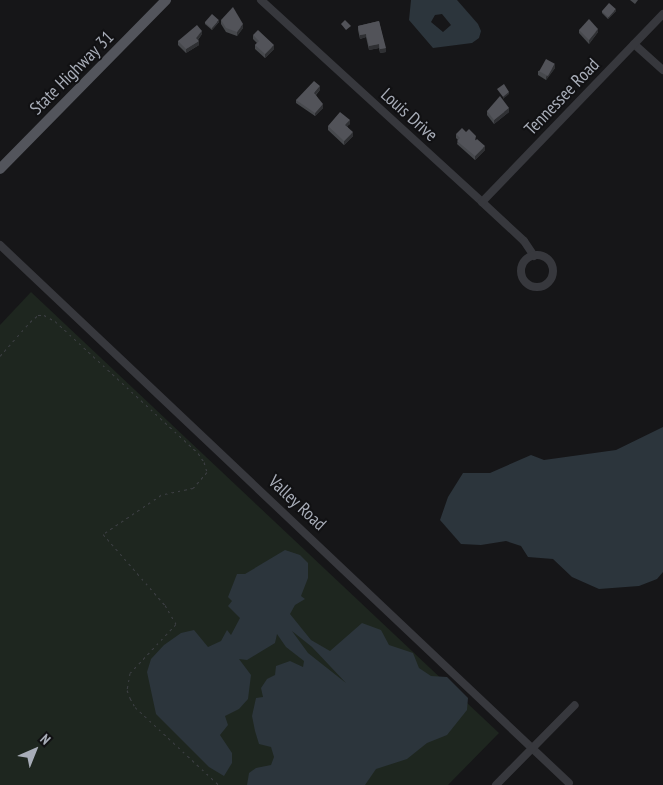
<!DOCTYPE html>
<html>
<head>
<meta charset="utf-8">
<style>
  body { margin:0 }
  #map { position:relative; width:663px; height:785px; overflow:hidden; background:#161618; font-family:"PT Sans Narrow",sans-serif }
  div>[style] { position:absolute }
  .green>* { inset:0; background:#1e261f }
  .water>* { inset:0; background:#2c353c }
  .path>* { height:1px; margin-top:-0.5px; transform-origin:0; background:repeating-linear-gradient(90deg,#3d3f44 0 2.5px,transparent 0 6.5px) }
  .minor>* { height:8px; margin:-4px; padding:0 4px; transform-origin:4px; border-radius:4px; background:#37383d }
  .minor>.ring { margin:-4px; padding:0; box-sizing:content-box; background:none; border:8px solid #37383d; border-radius:50% }
  .major>* { height:10px; margin:-5px; padding:0 5px; transform-origin:5px; border-radius:5px; background:#53555c }
  .wall>* { inset:0; background:#47494d }
  .shaded-wall>* { inset:0; background:#2f3033 }
  .building>* { inset:0; background:#525359; transform-origin:0 0 }
  span { translate:-50% -50%; white-space:nowrap; text-align:center; line-height:1.15; -webkit-text-stroke:4px #111113; paint-order:stroke }
  .street-label { font-size:18px; color:#a8adb8 }
  .north { position:absolute; left:10px; top:725px; width:50px; height:50px; -webkit-text-stroke:4px #111113; paint-order:stroke; rotate:44deg; font-size:14px; font-weight:700; line-height:20px; text-align:center; color:#a8adb8 }
  .north::after { content:''; display:block; margin:auto; width:18px; height:22px; background:#a8adb8; clip-path:polygon(50% 0,100% 100%,50% 72%,0 100%) }
</style>
</head>
<body>
<div id="map">
  <div class="green">
    <i style="clip-path:polygon(31px 292px,499px 733px,448px 785px,0 785px,0 325px)"></i>
  </div>
  <div class="water">
    <i style="clip-path:polygon(evenodd,411px 0,457px 0,478px 24px,481px 31px,479px 38px,472px 43px,433px 48px,409px 20px,411px 0,442px 14px,451px 25px,443px 32px,431px 22px,435px 15px,442px 14px)"></i>
    <i style="clip-path:polygon(663px 427px,663px 572px,657px 579px,639px 586px,599px 589px,572px 577px,553px 559px,528px 557px,521px 546px,506px 541px,481px 545px,461px 544px,440px 520px,448px 497px,463px 473px,490px 473px,531px 455px,544px 460px,616px 450px)"></i>
    <i style="clip-path:polygon(evenodd,285px 550px,300px 555px,308px 563px,308px 578px,301px 596px,305px 599px,295px 605px,290px 614px,311px 640px,330px 651px,362px 623px,381px 630px,389px 645px,413px 653px,419px 668px,431px 676px,447px 677px,468px 698px,467px 710px,447px 735px,427px 743px,407px 759px,376px 769px,365px 785px,247px 785px,249px 773px,256px 768px,271px 765px,274px 757px,271px 747px,259px 744px,255px 731px,252px 716px,256px 698px,263px 697px,261px 688px,267px 679px,275px 675px,276px 666px,290px 661px,303px 667px,304px 661px,286px 647px,277px 634px,275px 643px,247px 660px,239px 659px,251px 675px,248px 699px,239px 709px,225px 716px,228px 725px,220px 735px,232px 753px,232px 763px,224px 776px,209px 767px,156px 714px,147px 672px,151px 659px,164px 645px,181px 633px,194px 630px,208px 647px,221px 641px,227px 630px,231px 635px,240px 618px,228px 606px,232px 601px,228px 597px,237px 574px,245px 574px,285px 550px,292px 631px,312px 647px,346px 683px,308px 653px,292px 631px)"></i>
  </div>
  <div class="path">
    <i style="left:0;top:356px;width:45px;rotate:-48.6deg"></i>
    <i style="left:30px;top:322px;width:11px;rotate:-41deg"></i>
    <i style="left:38px;top:315px;width:6px"></i>
    <i style="left:44px;top:315px;width:13px;rotate:29deg"></i>
    <i style="left:55px;top:321px;width:195px;rotate:42.7deg"></i>
    <i style="left:198px;top:453px;width:11px;rotate:56deg"></i>
    <i style="left:204px;top:462px;width:10px;rotate:73deg"></i>
    <i style="left:207px;top:472px;width:21px;rotate:131deg"></i>
    <i style="left:193px;top:488px;width:33px;rotate:168deg"></i>
    <i style="left:161px;top:495px;width:70px;rotate:146.1deg"></i>
    <i style="left:103px;top:534px;width:94px;rotate:48.9deg"></i>
    <i style="left:165px;top:605px;width:22px;rotate:60deg"></i>
    <i style="left:176px;top:624px;width:67px;rotate:133.2deg"></i>
    <i style="left:130px;top:673px;width:17px;rotate:100deg"></i>
    <i style="left:127px;top:690px;width:9px;rotate:69deg"></i>
    <i style="left:130px;top:698px;width:10px;rotate:61deg"></i>
    <i style="left:135px;top:707px;width:115px;rotate:42.9deg"></i>
    <i style="left:376px;top:785px;width:8px"></i>
  </div>
  <div class="minor">
    <i style="left:261px;top:0;width:299px;rotate:42.4deg"></i>
    <i style="left:482px;top:202px;width:57px;rotate:42.9deg"></i>
    <i style="left:524px;top:241px;width:18px;rotate:56deg"></i>
    <i style="left:634px;top:44px;width:39px;rotate:42deg"></i>
    <i style="left:482px;top:202px;width:261px;rotate:-46.1deg"></i>
    <i style="left:0;top:245px;width:783px;rotate:43.4deg"></i>
    <i class="ring" style="left:521px;top:255px;width:24px;height:24px"></i>
    <i style="left:496px;top:785px;width:112px;rotate:-45.4deg"></i>
  </div>
  <div class="major">
    <i style="left:0;top:169px;width:237px;rotate:-45.5deg"></i>
  </div>
  <div class="wall">
    <i style="clip-path:polygon(630px 0,638px 0,635px 4px)"></i>
    <i style="clip-path:polygon(602px 11px,616px 11px,608px 19px,602px 13px)"></i>
    <i style="clip-path:polygon(221px 20px,243px 28px,237px 36px,226px 32px,221px 24px)"></i>
    <i style="clip-path:polygon(379px 21px,386px 52px,380px 53px,379px 48px,369px 50px,366px 37px,360px 39px,358px 30px,358px 26px)"></i>
    <i style="clip-path:polygon(205px 22px,219px 22px,212px 30px,205px 24px)"></i>
    <i style="clip-path:polygon(579px 30px,598px 32px,589px 44px,579px 33px)"></i>
    <i style="clip-path:polygon(202px 34px,198px 40px,199px 45px,186px 53px,178px 45px,178px 41px)"></i>
    <i style="clip-path:polygon(253px 35px,274px 49px,265px 58px,255px 49px,255px 45px,257px 43px,253px 39px)"></i>
    <i style="clip-path:polygon(555px 68px,546px 80px,538px 75px,538px 71px)"></i>
    <i style="clip-path:polygon(320px 90px,316px 95px,323px 108px,315px 116px,296px 103px,296px 100px)"></i>
    <i style="clip-path:polygon(487px 111px,509px 112px,494px 124px,487px 115px)"></i>
    <i style="clip-path:polygon(350px 124px,347px 126px,353px 136px,344px 145px,328px 130px,328px 126px)"></i>
    <i style="clip-path:polygon(456px 134px,476px 140px,485px 150px,475px 160px,457px 144px,458px 140px,456px 138px)"></i>
  </div>
  <div class="shaded-wall">
    <i style="clip-path:polygon(616px 9px,616px 11px,608px 19px,608px 17px)"></i>
    <i style="clip-path:polygon(219px 20px,219px 22px,212px 30px,212px 28px)"></i>
    <i style="clip-path:polygon(243px 24px,243px 28px,237px 36px,237px 32px)"></i>
    <i style="clip-path:polygon(598px 29px,598px 32px,589px 44px,589px 40px)"></i>
    <i style="clip-path:polygon(202px 31px,202px 34px,196px 42px,196px 38px)"></i>
    <i style="clip-path:polygon(366px 34px,366px 37px,360px 39px,360px 35px)"></i>
    <i style="clip-path:polygon(199px 41px,199px 45px,186px 53px,186px 49px)"></i>
    <i style="clip-path:polygon(379px 44px,379px 48px,369px 50px,369px 46px)"></i>
    <i style="clip-path:polygon(274px 45px,274px 49px,265px 58px,265px 54px)"></i>
    <i style="clip-path:polygon(386px 48px,386px 52px,380px 53px,380px 49px)"></i>
    <i style="clip-path:polygon(555px 64px,555px 68px,546px 80px,546px 77px)"></i>
    <i style="clip-path:polygon(320px 86px,320px 90px,314px 96px,314px 93px)"></i>
    <i style="clip-path:polygon(509px 92px,509px 94px,503px 99px,503px 97px)"></i>
    <i style="clip-path:polygon(323px 104px,323px 108px,315px 116px,315px 113px)"></i>
    <i style="clip-path:polygon(509px 108px,509px 112px,494px 124px,494px 120px)"></i>
    <i style="clip-path:polygon(350px 120px,350px 124px,345px 128px,345px 125px)"></i>
    <i style="clip-path:polygon(353px 132px,353px 136px,344px 145px,344px 141px)"></i>
    <i style="clip-path:polygon(485px 146px,485px 150px,475px 160px,475px 156px)"></i>
  </div>
  <div class="building">
    <i style="left:609px;top:3px;width:9px;height:11px;rotate:41deg"></i>
    <i style="clip-path:polygon(233px 7px,243px 24px,237px 32px,226px 28px,221px 20px)"></i>
    <i style="left:212px;top:14px;width:9px;height:11px;rotate:41deg"></i>
    <i style="clip-path:polygon(589px 19px,598px 29px,589px 40px,579px 30px)"></i>
    <i style="clip-path:polygon(345px 20px,351px 26px,346px 30px,341px 24px)"></i>
    <i style="clip-path:polygon(379px 21px,386px 48px,380px 49px,379px 44px,369px 46px,366px 34px,360px 35px,358px 26px)"></i>
    <i style="clip-path:polygon(197px 25px,202px 31px,196px 38px,199px 41px,186px 49px,178px 41px)"></i>
    <i style="clip-path:polygon(258px 30px,274px 45px,265px 54px,255px 45px,259px 41px,253px 35px)"></i>
    <i style="left:546px;top:59px;width:10px;height:14px;rotate:29deg"></i>
    <i style="clip-path:polygon(314px 81px,320px 86px,314px 93px,323px 104px,315px 113px,296px 100px)"></i>
    <i style="clip-path:polygon(504px 84px,509px 92px,503px 97px,497px 89px)"></i>
    <i style="clip-path:polygon(500px 96px,509px 108px,494px 120px,487px 111px)"></i>
    <i style="clip-path:polygon(340px 112px,350px 120px,345px 125px,353px 132px,344px 141px,328px 126px)"></i>
    <i style="clip-path:polygon(462px 128px,466px 132px,469px 129px,476px 136px,475px 141px,477px 139px,485px 146px,475px 156px,457px 141px,460px 138px,456px 134px)"></i>
  </div>
  <div class="street-label">
    <span style="left:72px;top:73px;rotate:-45deg">State Highway 31</span>
    <span style="left:562px;top:97px;rotate:-46deg">Tennessee Road</span>
    <span style="left:409px;top:115px;rotate:42deg">Louis Drive</span>
    <span style="left:297px;top:503px;rotate:43deg">Valley Road</span>
  </div>
  <div class="north">N</div>
</div>
</body>
</html>
